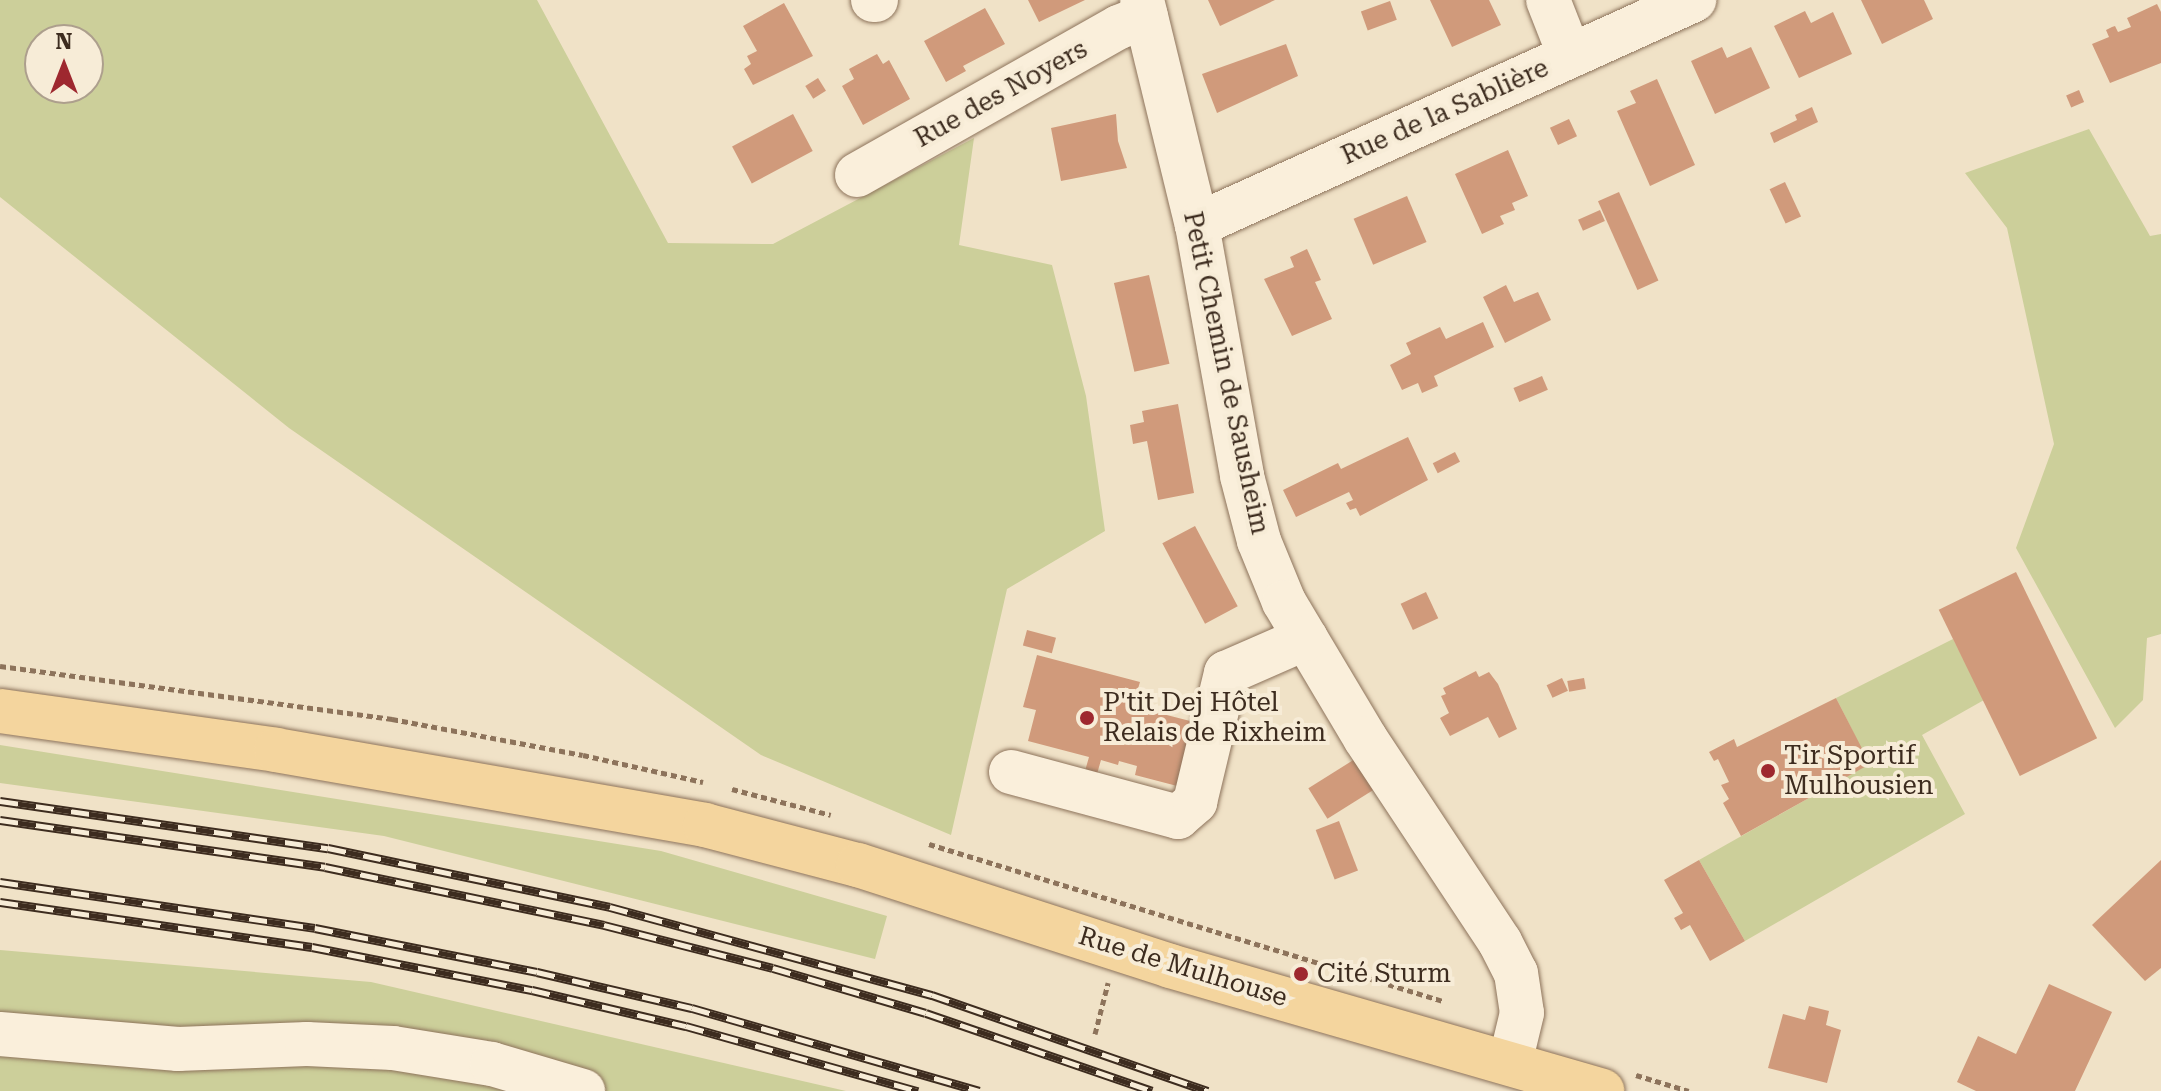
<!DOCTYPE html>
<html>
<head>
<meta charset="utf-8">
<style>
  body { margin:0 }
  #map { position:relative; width:2161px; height:1091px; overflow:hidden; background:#f0e2c7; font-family:"Roboto Serif",serif }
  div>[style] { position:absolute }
  .green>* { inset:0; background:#cccf9a }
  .building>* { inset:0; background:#d09a7b; transform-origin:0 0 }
  .path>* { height:5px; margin-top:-2.5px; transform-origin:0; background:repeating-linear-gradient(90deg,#8d735b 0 6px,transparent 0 10px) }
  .roads { filter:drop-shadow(0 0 2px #8d735b) drop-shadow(0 0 2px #8d735b) }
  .minor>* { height:44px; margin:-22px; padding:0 22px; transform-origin:22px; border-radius:22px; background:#faefdb }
  .major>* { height:44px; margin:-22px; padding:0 22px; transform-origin:22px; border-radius:22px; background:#f4d59e }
  .rail>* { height:9px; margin-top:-4.5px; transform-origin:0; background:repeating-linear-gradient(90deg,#f7ecd7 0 18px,#3d2c1f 0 36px); box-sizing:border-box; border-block:2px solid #3d2c1f }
  .dots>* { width:22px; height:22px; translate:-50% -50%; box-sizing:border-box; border:4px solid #f7ecd7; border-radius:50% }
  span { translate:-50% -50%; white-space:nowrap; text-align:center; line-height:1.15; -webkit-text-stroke:8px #f7ecd7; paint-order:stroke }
  .street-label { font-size:26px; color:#3d2c1f }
  .poi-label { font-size:26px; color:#3d2c1f }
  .left { translate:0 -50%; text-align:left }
  .north { position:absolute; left:24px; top:24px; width:80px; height:80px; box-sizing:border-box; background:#f7ecd7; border:2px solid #ad9f8d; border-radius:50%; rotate:0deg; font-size:22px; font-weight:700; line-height:32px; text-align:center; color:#3d2c1f }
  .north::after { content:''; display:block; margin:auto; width:28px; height:36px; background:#9e282f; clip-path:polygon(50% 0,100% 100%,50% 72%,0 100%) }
</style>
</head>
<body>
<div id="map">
  <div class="green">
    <i style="clip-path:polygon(evenodd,0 0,537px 0,668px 243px,773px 244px,974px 138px,959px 245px,1052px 265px,1086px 396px,1105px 531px,1007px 589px,951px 835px,761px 755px,289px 428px,0 197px,0 0,40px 40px,88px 40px,88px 88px,40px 88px,40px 40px)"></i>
    <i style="clip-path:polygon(2089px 129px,2150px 236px,2161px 234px,2161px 634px,2147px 638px,2143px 700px,2115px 728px,2016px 548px,2054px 444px,2007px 228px,1965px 173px)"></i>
    <i style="clip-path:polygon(1953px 639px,1984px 700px,1922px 735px,1965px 814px,1745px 941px,1699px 860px,1869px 764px,1836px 698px)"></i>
    <i style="clip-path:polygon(0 745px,661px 851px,887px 916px,875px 959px,384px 836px,0 783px)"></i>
    <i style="clip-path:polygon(0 950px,371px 982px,846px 1091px,0 1091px)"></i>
  </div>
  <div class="building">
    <i style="clip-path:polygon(1028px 0,1085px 0,1039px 22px)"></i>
    <i style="clip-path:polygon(1208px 0,1275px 0,1220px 26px)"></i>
    <i style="clip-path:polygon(1430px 0,1489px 0,1501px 25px,1452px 47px)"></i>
    <i style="clip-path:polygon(1861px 0,1924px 0,1933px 19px,1882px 44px)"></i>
    <i style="left:1390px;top:1px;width:20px;height:31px;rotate:70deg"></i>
    <i style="clip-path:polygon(784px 3px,813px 56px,753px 85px,744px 69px,751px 64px,747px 56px,757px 51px,743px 26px)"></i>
    <i style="clip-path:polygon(2157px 4px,2161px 12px,2161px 63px,2110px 83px,2092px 44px,2109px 37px,2106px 30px,2112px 27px,2115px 26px,2118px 32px,2131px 27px,2127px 18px)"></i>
    <i style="clip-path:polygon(985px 8px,1005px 44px,963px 66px,966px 71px,946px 82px,924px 41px)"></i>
    <i style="clip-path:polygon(1805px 11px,1811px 23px,1833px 12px,1852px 54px,1799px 78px,1774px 26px)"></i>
    <i style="clip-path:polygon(1286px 44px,1298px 76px,1217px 113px,1202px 74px)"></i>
    <i style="clip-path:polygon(1722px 47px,1727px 58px,1751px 47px,1770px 88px,1715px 114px,1691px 61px)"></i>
    <i style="clip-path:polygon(877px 54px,883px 64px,889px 60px,910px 99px,863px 125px,842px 86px,854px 79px,849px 69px)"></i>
    <i style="left:818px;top:78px;width:15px;height:15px;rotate:58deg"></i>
    <i style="clip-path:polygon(1657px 79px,1695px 165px,1650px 186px,1617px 111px,1636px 103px,1630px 91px)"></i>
    <i style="left:2079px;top:90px;width:13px;height:14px;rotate:67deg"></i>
    <i style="clip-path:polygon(1812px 107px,1818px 122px,1774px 143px,1770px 133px,1797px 120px,1795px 115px)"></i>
    <i style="left:793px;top:114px;width:42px;height:69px;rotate:62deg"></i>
    <i style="clip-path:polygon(1116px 114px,1118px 141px,1127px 168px,1061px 181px,1051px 128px)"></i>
    <i style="left:1569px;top:119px;width:19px;height:21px;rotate:65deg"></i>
    <i style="clip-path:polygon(1508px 150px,1528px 196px,1512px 203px,1515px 210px,1500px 216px,1504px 224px,1482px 234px,1455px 174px)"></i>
    <i style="left:1785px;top:182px;width:38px;height:17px;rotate:65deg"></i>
    <i style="left:1619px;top:192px;width:97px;height:23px;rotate:66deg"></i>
    <i style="left:1407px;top:196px;width:50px;height:58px;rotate:67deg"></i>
    <i style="left:1600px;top:210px;width:12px;height:24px;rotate:66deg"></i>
    <i style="clip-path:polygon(1307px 249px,1321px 280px,1315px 282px,1332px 319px,1292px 336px,1264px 279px,1294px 267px,1290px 257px)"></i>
    <i style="left:1149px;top:275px;width:91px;height:36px;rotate:77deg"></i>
    <i style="clip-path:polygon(1506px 285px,1514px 302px,1538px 292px,1551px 320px,1505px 343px,1483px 297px)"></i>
    <i style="clip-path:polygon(1483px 322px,1494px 347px,1434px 376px,1438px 386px,1422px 393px,1418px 383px,1402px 390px,1390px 365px,1411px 354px,1406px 343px,1440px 327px,1446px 339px)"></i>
    <i style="left:1542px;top:376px;width:15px;height:31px;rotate:67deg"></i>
    <i style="clip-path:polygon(1178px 404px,1194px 493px,1158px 500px,1147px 441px,1133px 444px,1130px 425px,1144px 422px,1142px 411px)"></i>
    <i style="clip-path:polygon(1408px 437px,1428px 480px,1360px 516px,1356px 508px,1350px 510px,1346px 503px,1353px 500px,1349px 492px,1296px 517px,1283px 490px,1338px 463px,1341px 469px)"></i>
    <i style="left:1455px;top:452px;width:11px;height:25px;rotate:63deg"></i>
    <i style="left:1195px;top:526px;width:91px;height:37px;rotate:62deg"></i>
    <i style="left:2016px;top:572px;width:185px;height:86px;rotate:64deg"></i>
    <i style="left:1426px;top:592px;width:29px;height:28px;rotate:65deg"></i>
    <i style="left:1027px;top:630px;width:30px;height:16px;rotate:15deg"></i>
    <i style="clip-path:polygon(1037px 655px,1140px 682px,1137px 692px,1155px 697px,1151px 711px,1198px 723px,1181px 787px,1135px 775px,1137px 766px,1119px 761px,1118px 765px,1101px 760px,1097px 774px,1085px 771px,1089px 757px,1028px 741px,1036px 710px,1023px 707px)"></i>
    <i style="clip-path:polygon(1476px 671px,1479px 677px,1489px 672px,1498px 684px,1517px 729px,1499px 738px,1488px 717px,1450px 736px,1440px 718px,1449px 713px,1441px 696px,1446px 694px,1443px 688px)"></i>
    <i style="left:1562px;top:678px;width:14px;height:17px;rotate:65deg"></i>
    <i style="left:1584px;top:678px;width:11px;height:17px;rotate:80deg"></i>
    <i style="clip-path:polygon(1836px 698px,1870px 764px,1741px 836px,1723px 803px,1729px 799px,1721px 785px,1729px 782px,1718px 759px,1714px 761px,1709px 752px,1734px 739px,1737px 747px)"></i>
    <i style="left:1355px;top:759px;width:36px;height:55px;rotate:58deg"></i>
    <i style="left:1339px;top:821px;width:53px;height:25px;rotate:69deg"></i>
    <i style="clip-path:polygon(1699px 860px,1745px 941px,1710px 961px,1690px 925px,1681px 930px,1674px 918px,1683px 913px,1664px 880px)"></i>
    <i style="clip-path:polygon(2161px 860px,2161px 968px,2145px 981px,2092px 925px)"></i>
    <i style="clip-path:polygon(2049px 984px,2112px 1012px,2075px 1091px,1976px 1091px,1957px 1082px,1978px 1036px,2016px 1054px)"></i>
    <i style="clip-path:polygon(1809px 1006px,1829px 1011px,1826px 1025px,1841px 1030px,1827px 1083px,1768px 1068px,1783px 1014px,1805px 1020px)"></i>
  </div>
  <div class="path">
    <i style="left:0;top:666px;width:396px;rotate:7.7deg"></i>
    <i style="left:392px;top:719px;width:194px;rotate:10.7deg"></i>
    <i style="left:583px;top:755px;width:123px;rotate:12.7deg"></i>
    <i style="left:732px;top:789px;width:102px;rotate:14.7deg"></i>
    <i style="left:929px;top:844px;width:537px;rotate:16.99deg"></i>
    <i style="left:1095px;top:1034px;width:53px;rotate:-75.7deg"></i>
    <i style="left:1636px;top:1075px;width:55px;rotate:16.8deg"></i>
  </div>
  <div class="roads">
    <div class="minor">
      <i style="left:873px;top:0;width:3px"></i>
      <i style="left:1142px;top:0;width:232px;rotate:76.3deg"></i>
      <i style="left:1197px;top:225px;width:255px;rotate:79.8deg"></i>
      <i style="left:1242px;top:476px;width:67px;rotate:75.3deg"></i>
      <i style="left:1259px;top:541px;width:66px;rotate:67.7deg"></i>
      <i style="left:1284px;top:602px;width:158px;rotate:59.2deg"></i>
      <i style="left:1365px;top:738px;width:245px;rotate:56.5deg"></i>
      <i style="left:1500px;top:942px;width:35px;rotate:63deg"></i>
      <i style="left:1516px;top:973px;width:40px;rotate:81.5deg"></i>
      <i style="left:1522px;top:1013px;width:51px;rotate:103.5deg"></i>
      <i style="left:1548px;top:0;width:60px;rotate:68.6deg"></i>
      <i style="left:857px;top:175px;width:301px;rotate:-29.5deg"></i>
      <i style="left:1119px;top:27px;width:29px;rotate:-22deg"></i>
      <i style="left:1197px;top:225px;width:546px;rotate:-24.36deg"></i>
      <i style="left:1011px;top:772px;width:173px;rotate:15.1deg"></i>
      <i style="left:1178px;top:817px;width:23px;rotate:-41deg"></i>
      <i style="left:1195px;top:802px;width:133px;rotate:-76.5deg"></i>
      <i style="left:1226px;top:673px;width:87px;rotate:-23.6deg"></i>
      <i style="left:0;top:1034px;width:179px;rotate:4.8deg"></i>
      <i style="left:178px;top:1049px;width:129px;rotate:-2.2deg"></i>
      <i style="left:307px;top:1044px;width:86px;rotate:2.7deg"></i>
      <i style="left:393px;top:1048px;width:100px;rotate:9.2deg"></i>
      <i style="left:492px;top:1064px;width:95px;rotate:16.5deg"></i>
    </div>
    <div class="major">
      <i style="left:0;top:711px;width:279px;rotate:8deg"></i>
      <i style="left:276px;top:750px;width:436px;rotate:9.9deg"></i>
      <i style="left:705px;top:825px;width:158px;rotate:14.7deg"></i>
      <i style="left:858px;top:865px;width:328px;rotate:17.9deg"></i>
      <i style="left:1170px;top:966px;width:450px;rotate:16.1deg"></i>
    </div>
  </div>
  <div class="rail">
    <i style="left:0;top:801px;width:331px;rotate:8.2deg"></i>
    <i style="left:328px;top:848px;width:288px;rotate:11.8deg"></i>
    <i style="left:610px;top:907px;width:334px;rotate:15.3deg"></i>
    <i style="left:932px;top:995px;width:292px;rotate:19.2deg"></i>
    <i style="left:0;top:820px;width:328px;rotate:8.2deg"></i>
    <i style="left:325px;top:867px;width:285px;rotate:11.7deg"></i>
    <i style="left:604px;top:925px;width:174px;rotate:14.3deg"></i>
    <i style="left:773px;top:968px;width:159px;rotate:16.4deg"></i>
    <i style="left:926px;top:1013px;width:239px;rotate:19deg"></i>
    <i style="left:0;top:882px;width:318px;rotate:8.3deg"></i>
    <i style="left:315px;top:928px;width:226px;rotate:11.2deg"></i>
    <i style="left:537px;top:972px;width:159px;rotate:13.1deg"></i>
    <i style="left:692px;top:1008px;width:299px;rotate:16.1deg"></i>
    <i style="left:0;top:902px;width:315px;rotate:8.2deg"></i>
    <i style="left:312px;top:947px;width:224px;rotate:11.1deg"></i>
    <i style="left:532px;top:990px;width:158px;rotate:13.2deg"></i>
    <i style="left:686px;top:1026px;width:241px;rotate:15.7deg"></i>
  </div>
  <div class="dots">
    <i style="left:1087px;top:718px;background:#9e282f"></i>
    <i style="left:1768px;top:771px;background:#9e282f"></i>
    <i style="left:1301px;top:974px;background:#9e282f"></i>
  </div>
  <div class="street-label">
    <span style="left:1001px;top:94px;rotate:-29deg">Rue des Noyers</span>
    <span style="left:1445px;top:112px;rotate:-24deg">Rue de la Sablière</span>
    <span style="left:1226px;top:373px;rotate:78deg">Petit Chemin de Sausheim</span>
    <span style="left:1183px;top:967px;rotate:17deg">Rue de Mulhouse</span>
  </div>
  <div class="poi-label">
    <span class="left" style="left:1103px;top:718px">P'tit Dej Hôtel<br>Relais de Rixheim</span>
    <span class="left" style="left:1784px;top:771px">Tir Sportif<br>Mulhousien</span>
    <span class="left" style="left:1317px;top:974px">Cité Sturm</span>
  </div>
  <div class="north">N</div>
</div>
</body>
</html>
